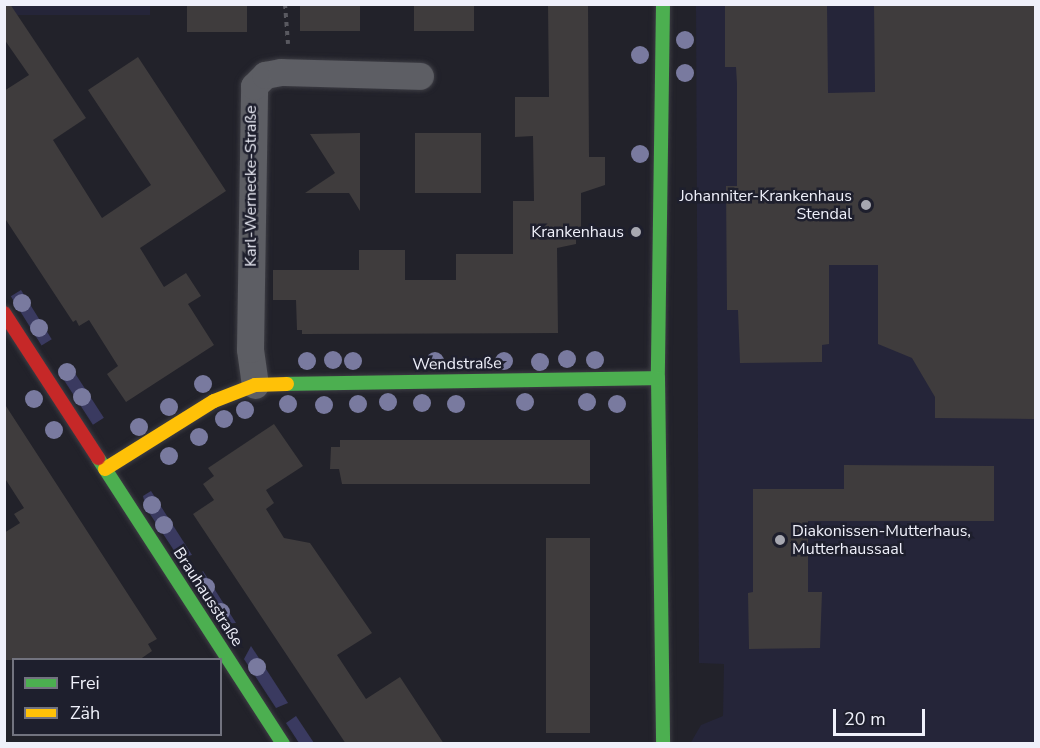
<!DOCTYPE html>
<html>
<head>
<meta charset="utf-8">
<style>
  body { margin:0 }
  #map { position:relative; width:1040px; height:748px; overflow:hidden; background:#22222a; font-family:"Nunito Sans",sans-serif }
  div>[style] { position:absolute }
  .built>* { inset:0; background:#252539; transform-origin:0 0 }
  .green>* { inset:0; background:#3a3a60; transform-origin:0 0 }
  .building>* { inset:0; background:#3f3c3d; transform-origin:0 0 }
  .path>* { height:4px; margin-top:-2px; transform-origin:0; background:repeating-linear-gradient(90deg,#595960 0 4.5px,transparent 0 9px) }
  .roads { filter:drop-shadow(0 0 2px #3d3d44) drop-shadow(0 0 2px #3d3d44) }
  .street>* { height:27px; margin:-13.5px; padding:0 13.5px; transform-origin:13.5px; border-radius:13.5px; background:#5d5e64 }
  .fast>* { height:14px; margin:-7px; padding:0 7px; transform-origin:7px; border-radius:7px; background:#4caf50 }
  .slow>* { height:14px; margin:-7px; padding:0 7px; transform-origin:7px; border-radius:7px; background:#ffc107 }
  .jam>* { height:14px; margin:-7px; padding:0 7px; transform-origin:7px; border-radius:7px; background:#c62828 }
  .trees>* { width:18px; height:18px; margin:-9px; border-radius:50%; background:#797a9f }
  .dots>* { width:16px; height:16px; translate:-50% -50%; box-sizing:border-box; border:3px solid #1e1f2d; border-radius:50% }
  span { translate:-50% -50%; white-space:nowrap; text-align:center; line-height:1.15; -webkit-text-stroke:5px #1e1f2d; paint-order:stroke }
  .street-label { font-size:16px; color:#eff0fa }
  .poi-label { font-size:16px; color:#eff0fa }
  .right { translate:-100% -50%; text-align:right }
  .left { translate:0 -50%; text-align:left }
  .frame { position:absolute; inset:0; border:6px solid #eff0fa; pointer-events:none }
  .legend { position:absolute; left:12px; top:658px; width:210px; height:78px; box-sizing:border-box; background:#1e1f2d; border:2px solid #72737f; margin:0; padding:8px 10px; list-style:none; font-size:18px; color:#eff0fa }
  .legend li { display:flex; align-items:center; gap:12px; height:30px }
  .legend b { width:30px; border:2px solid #72737f }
  .scale { position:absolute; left:833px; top:709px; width:92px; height:27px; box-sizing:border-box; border:3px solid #eff0fa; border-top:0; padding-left:8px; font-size:18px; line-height:21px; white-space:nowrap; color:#eff0fa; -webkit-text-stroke:4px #1e1f2d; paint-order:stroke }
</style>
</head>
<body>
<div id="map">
  <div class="built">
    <i style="left:10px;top:5px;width:140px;height:10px"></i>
    <i style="clip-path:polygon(696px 5px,1035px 5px,1035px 743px,690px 744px,701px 725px,723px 716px,724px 664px,699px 663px)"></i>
  </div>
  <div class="green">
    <i style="left:21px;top:290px;width:58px;height:12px;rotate:58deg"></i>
    <i style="left:69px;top:364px;width:64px;height:13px;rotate:57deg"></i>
    <i style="clip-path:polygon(151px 491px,192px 555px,179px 558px,146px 508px,143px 496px)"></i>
    <i style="clip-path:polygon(203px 571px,236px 623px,222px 624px,194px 581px)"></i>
    <i style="clip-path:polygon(251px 646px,288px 703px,276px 708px,244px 659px)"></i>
    <i style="clip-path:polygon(296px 716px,314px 743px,299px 743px,286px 723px)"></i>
  </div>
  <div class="building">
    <i style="clip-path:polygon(4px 4px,10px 4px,86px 118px,53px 140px,102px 218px,151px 185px,88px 90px,138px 57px,226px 191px,140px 248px,164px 287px,186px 273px,201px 296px,188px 304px,214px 345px,126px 402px,107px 374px,118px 366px,89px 320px,79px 326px,76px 320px,73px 322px,4px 217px,4px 91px,29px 75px,4px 39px)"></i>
    <i style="left:187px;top:4px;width:60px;height:28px"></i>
    <i style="left:300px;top:4px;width:60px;height:27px"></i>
    <i style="left:414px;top:4px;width:60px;height:27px"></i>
    <i style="clip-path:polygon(548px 4px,588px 4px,589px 157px,605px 157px,605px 185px,581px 193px,581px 235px,576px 235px,576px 244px,557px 248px,558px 333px,302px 334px,302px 330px,297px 330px,296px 300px,273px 300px,273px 270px,359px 270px,359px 250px,405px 250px,405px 280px,456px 280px,456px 254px,513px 254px,513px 201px,534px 201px,533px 136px,515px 137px,515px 97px,549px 97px)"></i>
    <i style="clip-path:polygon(725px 4px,827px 4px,828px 93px,875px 92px,874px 4px,1035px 4px,1035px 419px,935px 418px,935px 397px,912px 358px,878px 344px,878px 265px,829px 265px,829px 344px,822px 345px,822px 362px,740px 363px,738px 310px,727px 310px,726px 186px,737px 186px,737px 84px,736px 67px,725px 67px)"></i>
    <i style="clip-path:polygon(360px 133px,360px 211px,349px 193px,305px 193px,335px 173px,310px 134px)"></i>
    <i style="left:415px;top:133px;width:66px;height:60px"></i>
    <i style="clip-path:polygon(4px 403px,157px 639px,148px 644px,152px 651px,139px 660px,4px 660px,4px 533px,20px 523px,14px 514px,24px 508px,4px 477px)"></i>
    <i style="clip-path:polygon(274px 424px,303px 466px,266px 490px,274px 503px,266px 509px,284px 538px,310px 543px,372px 633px,337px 655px,366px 699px,400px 677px,444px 744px,346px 744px,193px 514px,214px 500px,203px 484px,214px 476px,208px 468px)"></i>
    <i style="clip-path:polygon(340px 440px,590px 440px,590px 484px,342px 484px,339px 469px,330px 469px,331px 447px,340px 447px)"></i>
    <i style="clip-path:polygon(844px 465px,994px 466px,994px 521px,808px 521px,808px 592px,822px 592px,820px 648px,749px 649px,748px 593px,753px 592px,753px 489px,844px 489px)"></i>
    <i style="left:546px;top:538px;width:44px;height:195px"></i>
  </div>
  <div class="path">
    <i style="left:285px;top:4px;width:40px;rotate:85.7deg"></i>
  </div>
  <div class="roads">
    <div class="street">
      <i style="left:255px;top:385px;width:36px;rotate:-98deg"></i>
      <i style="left:250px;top:349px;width:263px;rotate:-89.1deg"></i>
      <i style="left:254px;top:86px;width:16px;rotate:-45deg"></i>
      <i style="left:265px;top:75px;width:16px;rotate:-11deg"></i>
      <i style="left:281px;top:72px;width:139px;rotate:1.6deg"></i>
    </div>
    <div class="fast">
      <i style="left:663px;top:4px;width:374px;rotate:90.8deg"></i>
      <i style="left:658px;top:378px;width:366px;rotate:89.2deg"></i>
      <i style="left:287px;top:384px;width:371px;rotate:-0.9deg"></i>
      <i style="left:98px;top:458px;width:341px;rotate:57.1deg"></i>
    </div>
    <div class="slow">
      <i style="left:105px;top:469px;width:128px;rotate:-32deg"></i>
      <i style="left:214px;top:401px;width:44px;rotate:-21.3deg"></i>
      <i style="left:255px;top:385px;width:32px;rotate:-2deg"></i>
    </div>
    <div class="jam">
      <i style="left:4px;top:313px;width:173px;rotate:57deg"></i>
    </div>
  </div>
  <div class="trees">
    <i style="left:685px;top:40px"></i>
    <i style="left:640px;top:55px"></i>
    <i style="left:685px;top:73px"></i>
    <i style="left:640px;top:154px"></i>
    <i style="left:22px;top:303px"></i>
    <i style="left:39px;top:328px"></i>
    <i style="left:567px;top:359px"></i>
    <i style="left:333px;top:360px"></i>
    <i style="left:595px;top:360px"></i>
    <i style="left:307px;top:361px"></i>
    <i style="left:353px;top:361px"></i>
    <i style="left:435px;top:361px"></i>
    <i style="left:504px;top:361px"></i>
    <i style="left:540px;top:362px"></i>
    <i style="left:67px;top:372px"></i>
    <i style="left:203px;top:384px"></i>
    <i style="left:82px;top:397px"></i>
    <i style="left:34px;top:399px"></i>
    <i style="left:388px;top:402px"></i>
    <i style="left:525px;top:402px"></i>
    <i style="left:587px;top:402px"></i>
    <i style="left:422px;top:403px"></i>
    <i style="left:288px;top:404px"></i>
    <i style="left:358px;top:404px"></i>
    <i style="left:456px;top:404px"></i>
    <i style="left:617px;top:404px"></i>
    <i style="left:324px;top:405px"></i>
    <i style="left:169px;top:407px"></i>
    <i style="left:245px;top:410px"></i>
    <i style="left:224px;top:419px"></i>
    <i style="left:139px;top:427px"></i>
    <i style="left:54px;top:430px"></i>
    <i style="left:199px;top:437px"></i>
    <i style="left:169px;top:456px"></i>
    <i style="left:152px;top:505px"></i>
    <i style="left:164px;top:525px"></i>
    <i style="left:206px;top:587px"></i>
    <i style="left:221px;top:612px"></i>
    <i style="left:257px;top:667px"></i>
  </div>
  <div class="dots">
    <i style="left:866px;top:205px;background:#a7a8b1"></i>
    <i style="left:636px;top:232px;background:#a7a8b1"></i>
    <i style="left:780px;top:540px;background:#a7a8b1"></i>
  </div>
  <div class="street-label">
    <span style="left:251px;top:186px;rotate:-90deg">Karl-Wernecke-Straße</span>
    <span style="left:457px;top:364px;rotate:-1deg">Wendstraße</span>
    <span style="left:208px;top:597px;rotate:57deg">Brauhausstraße</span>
  </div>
  <div class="poi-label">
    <span class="right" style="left:852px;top:205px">Johanniter-Krankenhaus<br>Stendal</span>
    <span class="right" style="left:624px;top:232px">Krankenhaus</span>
    <span class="left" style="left:792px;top:540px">Diakonissen-Mutterhaus,<br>Mutterhaussaal</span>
  </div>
  <div class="frame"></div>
  <ul class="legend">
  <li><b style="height:8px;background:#4caf50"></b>Frei</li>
  <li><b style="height:8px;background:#ffc107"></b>Zäh</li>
  </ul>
  <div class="scale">20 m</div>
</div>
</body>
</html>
